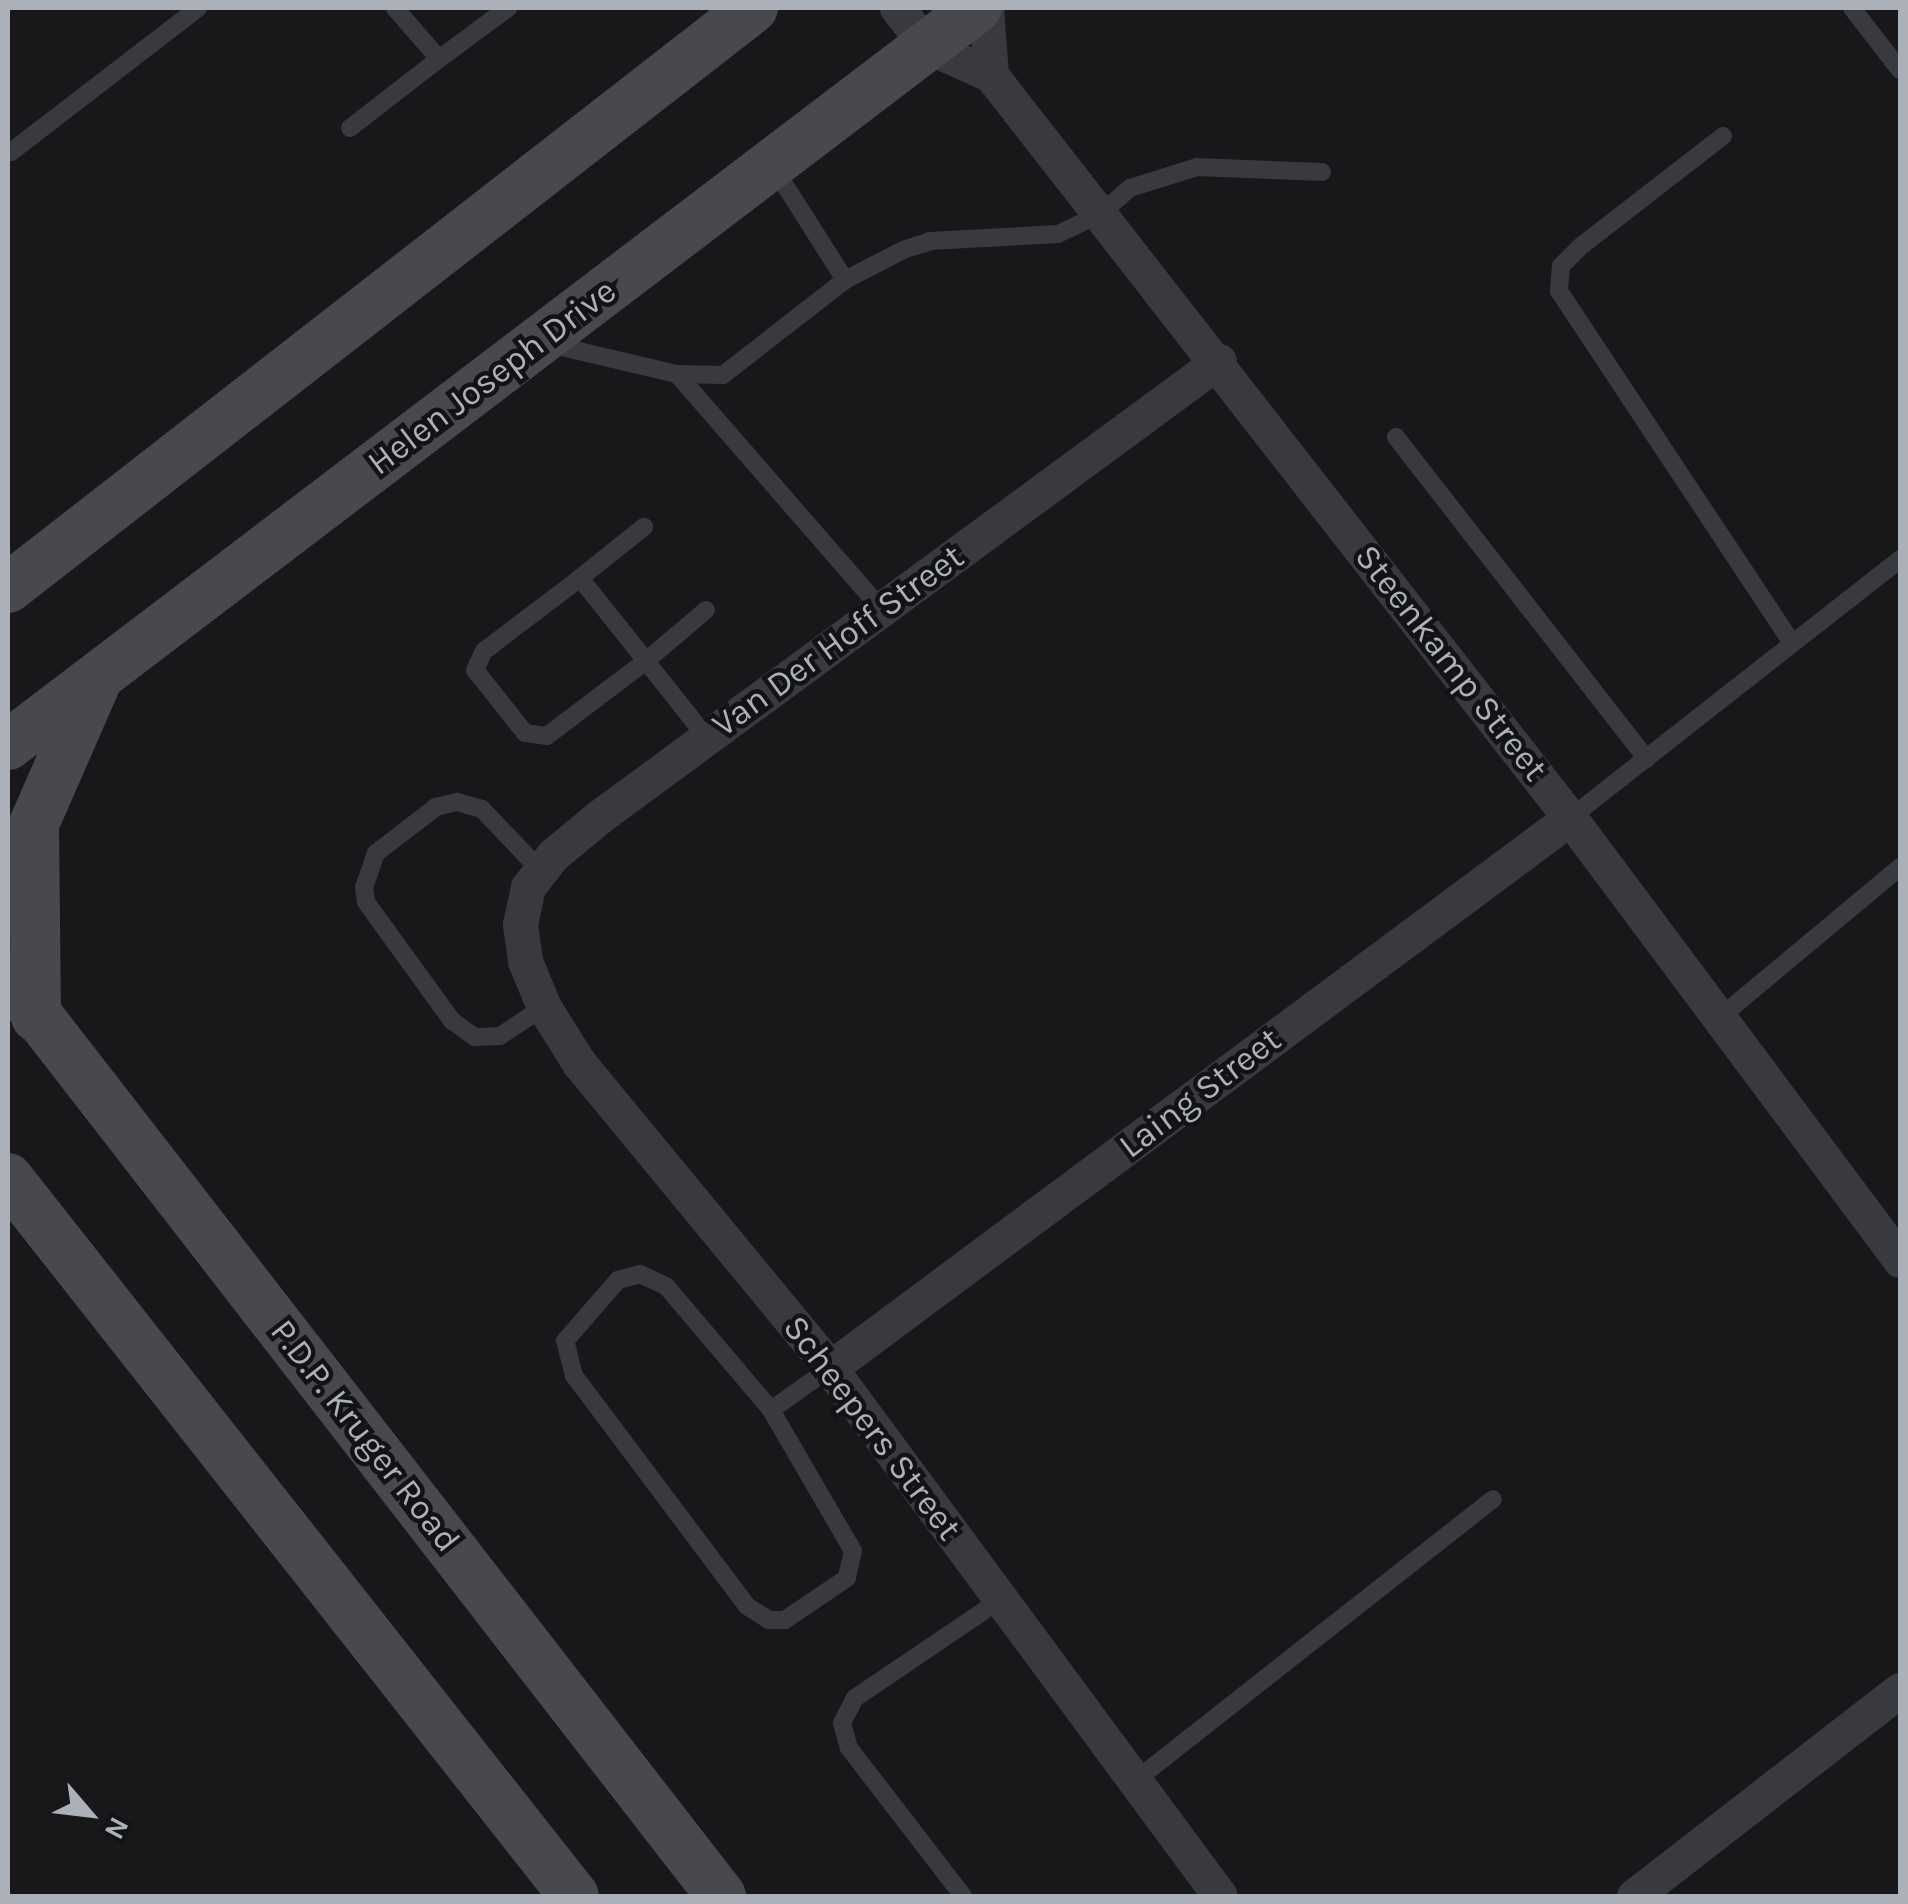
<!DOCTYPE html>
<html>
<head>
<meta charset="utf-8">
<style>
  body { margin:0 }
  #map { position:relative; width:1908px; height:1904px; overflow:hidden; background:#18181a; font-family:Karla,sans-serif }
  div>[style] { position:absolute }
  .lane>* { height:18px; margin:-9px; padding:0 9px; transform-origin:9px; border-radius:9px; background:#393a3f }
  .street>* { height:35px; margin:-17.5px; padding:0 17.5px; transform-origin:17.5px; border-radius:17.5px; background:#393a3f }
  .secondary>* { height:50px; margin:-25px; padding:0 25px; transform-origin:25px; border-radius:25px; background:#48494f }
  span { translate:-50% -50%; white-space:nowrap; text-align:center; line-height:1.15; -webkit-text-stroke:9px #131315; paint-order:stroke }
  .street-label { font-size:35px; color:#abb0b9 }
  .frame { position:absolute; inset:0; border:10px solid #abb0b9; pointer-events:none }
  .north { position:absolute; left:40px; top:1764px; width:100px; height:100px; -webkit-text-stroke:8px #131315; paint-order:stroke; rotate:118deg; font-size:28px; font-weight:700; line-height:40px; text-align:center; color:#abb0b9 }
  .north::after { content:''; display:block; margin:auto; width:35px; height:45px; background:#abb0b9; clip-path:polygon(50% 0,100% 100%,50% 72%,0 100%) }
</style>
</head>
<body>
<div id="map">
  <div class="lane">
    <i style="left:395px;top:8px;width:67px;rotate:49.2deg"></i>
    <i style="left:439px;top:59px;width:86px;rotate:-36.5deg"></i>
    <i style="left:1852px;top:8px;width:78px;rotate:52.3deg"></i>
    <i style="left:350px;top:128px;width:113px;rotate:-37.8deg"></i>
    <i style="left:1723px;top:136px;width:181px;rotate:142.2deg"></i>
    <i style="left:1580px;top:247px;width:27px;rotate:135deg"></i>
    <i style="left:1561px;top:266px;width:25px;rotate:95deg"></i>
    <i style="left:1559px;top:291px;width:421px;rotate:56.5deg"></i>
    <i style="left:11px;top:152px;width:236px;rotate:-37.6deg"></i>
    <i style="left:774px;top:168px;width:133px;rotate:57.6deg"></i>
    <i style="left:549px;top:344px;width:131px;rotate:13.2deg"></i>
    <i style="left:677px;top:374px;width:46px;rotate:1.2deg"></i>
    <i style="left:723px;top:375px;width:155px;rotate:-37.9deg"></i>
    <i style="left:845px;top:280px;width:65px;rotate:-27.3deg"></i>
    <i style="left:903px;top:250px;width:28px;rotate:-18deg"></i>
    <i style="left:930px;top:241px;width:128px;rotate:-3.1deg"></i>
    <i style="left:1058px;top:234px;width:47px;rotate:-25.5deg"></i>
    <i style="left:1100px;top:214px;width:40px;rotate:-41deg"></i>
    <i style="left:1130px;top:188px;width:70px;rotate:-17.4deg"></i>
    <i style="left:1197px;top:167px;width:125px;rotate:2.3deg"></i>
    <i style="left:677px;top:374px;width:311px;rotate:49deg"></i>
    <i style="left:1396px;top:437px;width:408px;rotate:52.1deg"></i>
    <i style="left:580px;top:578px;width:82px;rotate:-38.6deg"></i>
    <i style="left:706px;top:610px;width:79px;rotate:139.6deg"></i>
    <i style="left:646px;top:661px;width:124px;rotate:142.9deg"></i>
    <i style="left:547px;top:736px;width:22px;rotate:-172deg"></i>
    <i style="left:525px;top:733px;width:80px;rotate:-128.4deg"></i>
    <i style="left:475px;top:670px;width:21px;rotate:-65deg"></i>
    <i style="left:484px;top:651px;width:121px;rotate:-37.2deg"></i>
    <i style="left:580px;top:578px;width:106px;rotate:51.5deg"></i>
    <i style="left:646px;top:661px;width:98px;rotate:51.6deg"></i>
    <i style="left:1570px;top:818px;width:420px;rotate:-38.1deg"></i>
    <i style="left:541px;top:871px;width:86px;rotate:-133.6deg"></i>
    <i style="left:482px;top:809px;width:26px;rotate:-164deg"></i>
    <i style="left:457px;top:802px;width:22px;rotate:167deg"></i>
    <i style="left:436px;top:807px;width:76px;rotate:142.5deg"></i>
    <i style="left:376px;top:853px;width:36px;rotate:109deg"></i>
    <i style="left:364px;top:887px;width:15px;rotate:82deg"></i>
    <i style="left:366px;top:902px;width:147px;rotate:54.1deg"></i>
    <i style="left:452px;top:1021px;width:28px;rotate:35deg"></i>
    <i style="left:475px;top:1037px;width:25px;rotate:-2deg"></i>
    <i style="left:500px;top:1036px;width:53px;rotate:-33.4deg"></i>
    <i style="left:1719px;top:1018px;width:236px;rotate:-39.8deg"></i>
    <i style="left:640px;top:1274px;width:29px;rotate:25deg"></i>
    <i style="left:666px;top:1286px;width:162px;rotate:49.7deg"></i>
    <i style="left:771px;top:1410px;width:163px;rotate:59.8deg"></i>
    <i style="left:853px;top:1551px;width:28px;rotate:103deg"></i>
    <i style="left:847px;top:1578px;width:75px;rotate:145.9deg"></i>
    <i style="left:785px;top:1620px;width:16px;rotate:180deg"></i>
    <i style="left:769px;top:1620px;width:26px;rotate:-148deg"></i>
    <i style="left:747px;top:1606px;width:288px;rotate:-126.9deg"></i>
    <i style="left:574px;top:1376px;width:36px;rotate:-104deg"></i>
    <i style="left:565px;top:1341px;width:81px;rotate:-49deg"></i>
    <i style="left:618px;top:1280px;width:23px;rotate:-15deg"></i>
    <i style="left:771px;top:1410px;width:72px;rotate:-35.4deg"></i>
    <i style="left:1136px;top:1780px;width:454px;rotate:-38.2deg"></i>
    <i style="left:963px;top:1896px;width:187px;rotate:-127.6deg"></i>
    <i style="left:849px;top:1748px;width:26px;rotate:-106deg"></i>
    <i style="left:842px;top:1723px;width:28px;rotate:-63deg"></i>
    <i style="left:855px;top:1698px;width:176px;rotate:-34.1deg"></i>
  </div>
  <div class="street">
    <i style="left:897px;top:8px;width:48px;rotate:51.7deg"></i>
    <i style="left:927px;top:46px;width:70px;rotate:24.4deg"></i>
    <i style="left:991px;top:75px;width:942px;rotate:52.07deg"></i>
    <i style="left:1570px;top:818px;width:552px;rotate:53.25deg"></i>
    <i style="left:986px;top:8px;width:67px;rotate:85.7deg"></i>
    <i style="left:1219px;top:361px;width:770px;rotate:143.67deg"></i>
    <i style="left:599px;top:817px;width:60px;rotate:140.4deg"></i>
    <i style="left:553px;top:855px;width:41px;rotate:128deg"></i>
    <i style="left:528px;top:887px;width:38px;rotate:102deg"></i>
    <i style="left:520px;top:924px;width:37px;rotate:82deg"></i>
    <i style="left:525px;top:961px;width:50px;rotate:67.6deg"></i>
    <i style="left:544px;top:1007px;width:66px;rotate:58deg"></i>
    <i style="left:579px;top:1063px;width:395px;rotate:50.5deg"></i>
    <i style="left:830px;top:1368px;width:656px;rotate:53.55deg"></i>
    <i style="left:830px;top:1368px;width:922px;rotate:-36.62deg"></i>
    <i style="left:1634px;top:1896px;width:336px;rotate:-37.8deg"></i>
  </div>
  <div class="secondary">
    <i style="left:8px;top:588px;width:944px;rotate:-37.9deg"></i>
    <i style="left:8px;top:745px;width:1217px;rotate:-37.26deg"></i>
    <i style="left:8px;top:977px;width:1163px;rotate:52.19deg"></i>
    <i style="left:36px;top:1017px;width:193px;rotate:-90.6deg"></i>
    <i style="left:34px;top:824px;width:155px;rotate:-66.4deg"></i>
    <i style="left:8px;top:1178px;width:914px;rotate:51.75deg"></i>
  </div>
  <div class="street-label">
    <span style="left:492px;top:377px;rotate:-37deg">Helen Joseph Drive</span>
    <span style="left:838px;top:641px;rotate:-36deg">Van Der Hoff Street</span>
    <span style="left:1451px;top:663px;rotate:52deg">Steenkamp Street</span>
    <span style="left:1200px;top:1093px;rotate:-37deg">Laing Street</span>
    <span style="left:872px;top:1428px;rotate:53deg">Scheepers Street</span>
    <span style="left:365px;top:1436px;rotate:52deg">P.D.P. Kruger Road</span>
  </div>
  <div class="frame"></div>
  <div class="north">N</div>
</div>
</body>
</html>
